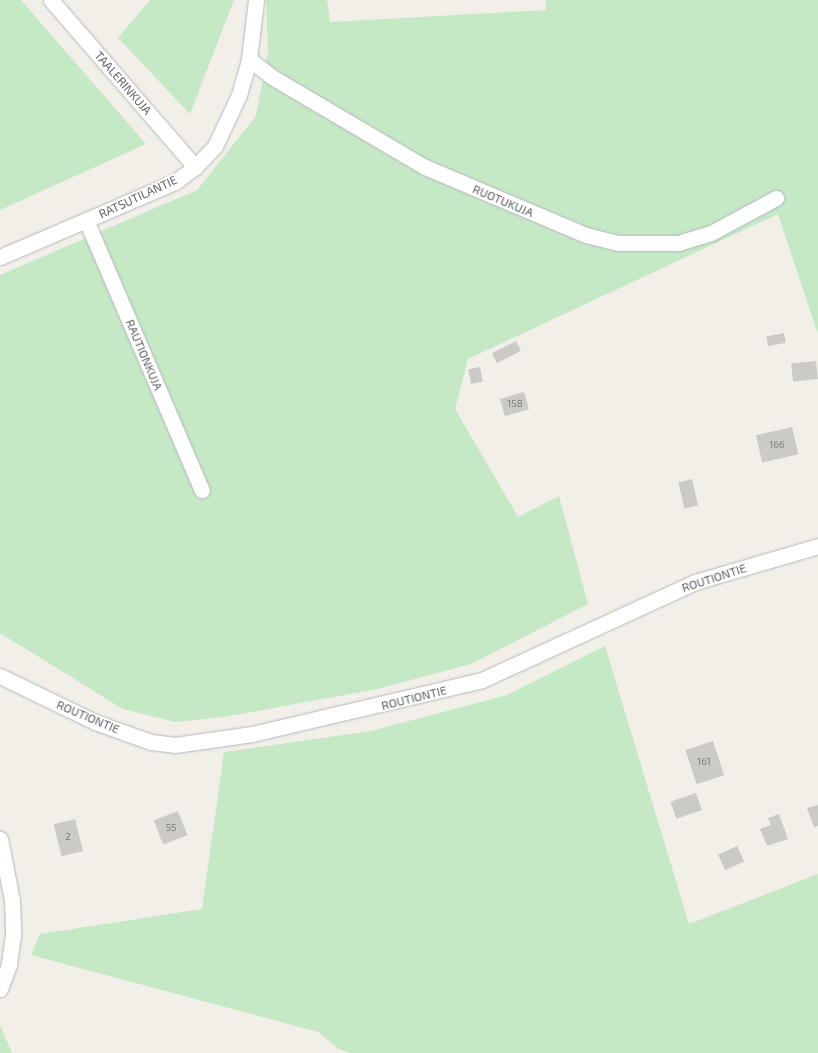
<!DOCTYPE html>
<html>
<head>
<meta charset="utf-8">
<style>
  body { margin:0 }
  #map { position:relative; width:818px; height:1053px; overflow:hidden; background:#f1efe8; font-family:"Exo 2",sans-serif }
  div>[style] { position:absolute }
  .green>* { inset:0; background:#c5e8c5 }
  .building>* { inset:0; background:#cccac5; transform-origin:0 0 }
  .roads { filter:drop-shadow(0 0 1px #b5b8bc) drop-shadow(0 0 1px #b5b8bc) }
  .minor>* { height:15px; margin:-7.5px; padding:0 7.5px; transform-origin:7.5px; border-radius:7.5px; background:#fff }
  span { translate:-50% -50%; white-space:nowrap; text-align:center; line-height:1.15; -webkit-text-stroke:3.5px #fff; paint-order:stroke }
  .number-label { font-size:10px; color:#7a7d7f }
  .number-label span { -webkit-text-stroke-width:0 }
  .street-label { font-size:12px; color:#5f6368 }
</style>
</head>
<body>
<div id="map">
  <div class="green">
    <i style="clip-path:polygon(0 0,21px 0,146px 144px,0 210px)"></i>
    <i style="clip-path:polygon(150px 0,234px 0,190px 114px,118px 38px)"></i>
    <i style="clip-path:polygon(266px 0,327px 0,330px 22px,546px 10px,546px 0,818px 0,818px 334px,778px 214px,468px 359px,455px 409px,518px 517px,559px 496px,588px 604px,471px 664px,377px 689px,224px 717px,176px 722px,123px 709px,0 633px,0 275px,197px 190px,256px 116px,268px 52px)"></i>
    <i style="clip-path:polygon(605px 646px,689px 924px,818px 874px,818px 1053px,351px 1053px,339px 1049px,318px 1032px,31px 955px,40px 934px,202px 909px,224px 752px,371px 731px,507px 695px)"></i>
    <i style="clip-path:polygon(0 1025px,12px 1053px,0 1053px)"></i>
  </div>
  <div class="building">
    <i style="left:784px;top:333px;width:10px;height:18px;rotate:79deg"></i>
    <i style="left:516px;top:341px;width:11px;height:27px;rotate:63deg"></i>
    <i style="left:816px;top:361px;width:18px;height:25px;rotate:84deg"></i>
    <i style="left:480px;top:367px;width:15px;height:12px;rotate:79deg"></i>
    <i style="left:524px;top:392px;width:18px;height:25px;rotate:74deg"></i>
    <i style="left:792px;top:427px;width:28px;height:37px;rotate:77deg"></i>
    <i style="left:692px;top:479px;width:27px;height:14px;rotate:77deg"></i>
    <i style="left:713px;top:741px;width:36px;height:29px;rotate:72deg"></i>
    <i style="left:696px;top:793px;width:18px;height:27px;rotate:71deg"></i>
    <i style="clip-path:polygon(818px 805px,818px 826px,814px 827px,807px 808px)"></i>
    <i style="left:178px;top:811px;width:26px;height:26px;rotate:69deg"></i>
    <i style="clip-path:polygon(779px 814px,788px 839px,767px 846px,760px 829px,771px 825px,768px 818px)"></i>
    <i style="left:75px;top:819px;width:33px;height:22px;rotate:76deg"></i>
    <i style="left:737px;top:846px;width:17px;height:21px;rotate:65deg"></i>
  </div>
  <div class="roads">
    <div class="minor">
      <i style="left:51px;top:0;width:221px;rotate:49.2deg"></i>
      <i style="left:249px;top:59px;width:29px;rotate:38deg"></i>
      <i style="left:272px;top:77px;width:178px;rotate:30.5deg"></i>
      <i style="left:425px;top:167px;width:175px;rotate:22.9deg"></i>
      <i style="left:586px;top:235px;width:33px;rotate:14deg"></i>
      <i style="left:618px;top:243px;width:60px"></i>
      <i style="left:678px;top:243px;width:34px;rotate:-17deg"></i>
      <i style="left:711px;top:233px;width:74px;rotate:-28.3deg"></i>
      <i style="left:86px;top:220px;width:294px;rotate:66.8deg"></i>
      <i style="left:0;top:257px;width:190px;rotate:-23.2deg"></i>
      <i style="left:175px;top:182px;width:25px;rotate:-37deg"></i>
      <i style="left:195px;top:167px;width:29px;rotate:-46deg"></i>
      <i style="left:215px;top:146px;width:56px;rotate:-64.8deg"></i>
      <i style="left:239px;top:95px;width:37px;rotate:-74deg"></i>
      <i style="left:249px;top:59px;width:59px;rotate:-83.2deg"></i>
      <i style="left:0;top:676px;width:106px;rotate:25.8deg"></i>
      <i style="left:95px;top:722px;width:59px;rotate:19.7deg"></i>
      <i style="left:151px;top:742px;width:24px;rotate:7deg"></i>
      <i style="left:175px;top:745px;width:78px;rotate:-8.1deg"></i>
      <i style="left:252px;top:734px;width:236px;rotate:-13.2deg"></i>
      <i style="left:482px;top:680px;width:234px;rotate:-24.7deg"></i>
      <i style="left:695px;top:582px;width:128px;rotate:-16.3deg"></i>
      <i style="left:0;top:839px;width:62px;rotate:78.9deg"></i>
      <i style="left:12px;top:900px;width:35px;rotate:88deg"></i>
      <i style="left:13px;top:935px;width:30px;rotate:98deg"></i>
      <i style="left:9px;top:965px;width:26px;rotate:111deg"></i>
    </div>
  </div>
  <div class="number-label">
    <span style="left:515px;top:404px">158</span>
    <span style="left:777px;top:445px">166</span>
    <span style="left:704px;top:762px">161</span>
    <span style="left:171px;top:828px">55</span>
    <span style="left:68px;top:837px">2</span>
  </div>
  <div class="street-label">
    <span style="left:123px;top:83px;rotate:49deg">TAALERINKUJA</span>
    <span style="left:138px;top:197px;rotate:-25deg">RATSUTILANTIE</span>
    <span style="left:503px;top:201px;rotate:23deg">RUOTUKUJA</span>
    <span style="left:144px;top:355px;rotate:67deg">RAUTIONKUJA</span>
    <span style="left:714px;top:578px;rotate:-18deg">ROUTIONTIE</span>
    <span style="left:414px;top:698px;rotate:-14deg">ROUTIONTIE</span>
    <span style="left:88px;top:717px;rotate:23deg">ROUTIONTIE</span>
  </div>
</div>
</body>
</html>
